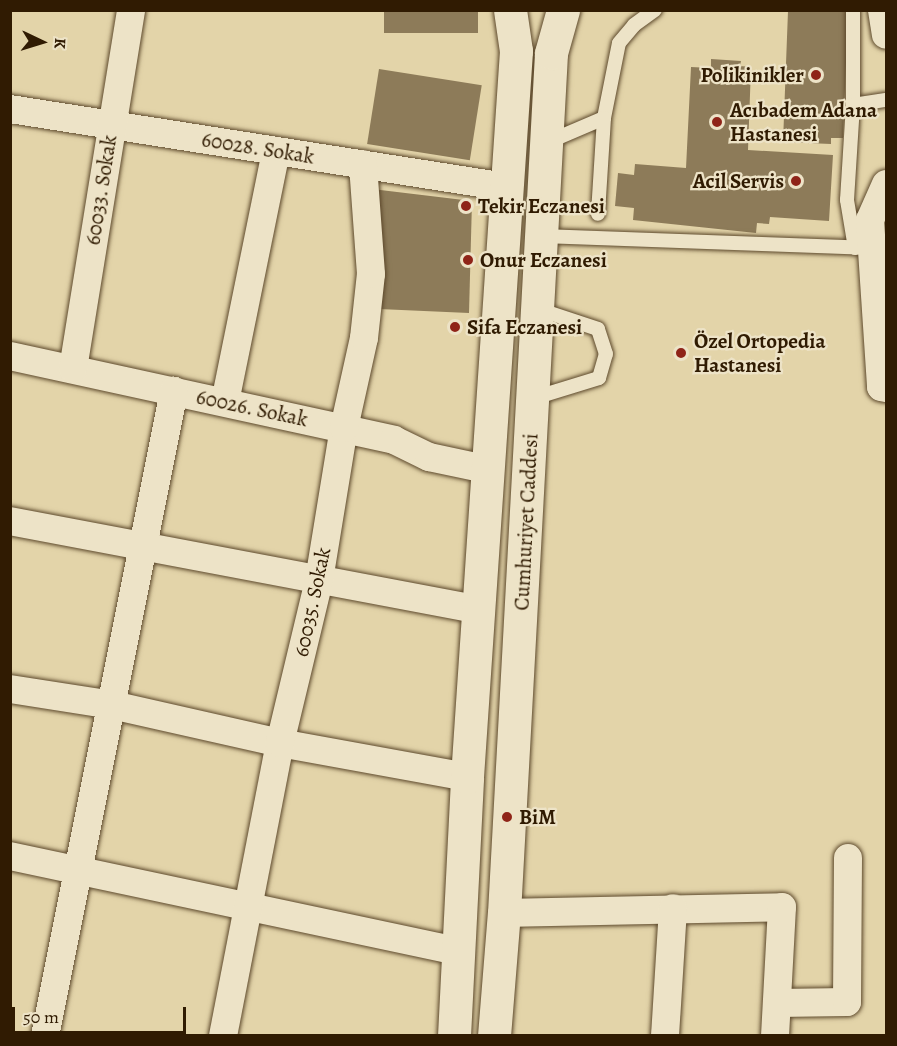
<!DOCTYPE html>
<html>
<head>
<meta charset="utf-8">
<style>
  body { margin:0 }
  #map { position:relative; width:897px; height:1046px; overflow:hidden; background:#e3d4a9; font-family:Alegreya,serif }
  div>[style] { position:absolute }
  .building>* { inset:0; background:#8d7b59; transform-origin:0 0 }
  .roads { filter:drop-shadow(0 0 2px #5d492c) drop-shadow(0 0 2px #5d492c) }
  .service>* { height:14px; margin:-7px; padding:0 7px; transform-origin:7px; border-radius:7px; background:#ede3c7 }
  .minor>* { height:28px; margin:-14px; padding:0 14px; transform-origin:14px; border-radius:14px; background:#ede3c7 }
  .secondary>* { height:33px; margin:-16.5px; padding:0 16.5px; transform-origin:16.5px; border-radius:16.5px; background:#ede3c7 }
  .dots>* { width:16px; height:16px; translate:-50% -50%; box-sizing:border-box; border:3px solid #ede3c7; border-radius:50% }
  span { translate:-50% -50%; white-space:nowrap; text-align:center; line-height:1.15; -webkit-text-stroke:4.5px #ede3c7; paint-order:stroke }
  .poi-label { font-size:21px; color:#301b02; font-weight:700 }
  .right { translate:-100% -50%; text-align:right }
  .left { translate:0 -50%; text-align:left }
  .street-label { font-size:21px; color:#301b02 }
  .frame { position:absolute; inset:0; border:12px solid #301b02; pointer-events:none }
  .north { position:absolute; left:12px; top:12px; width:60px; height:60px; -webkit-text-stroke:4px #ede3c7; paint-order:stroke; rotate:94deg; font-size:16px; font-weight:700; line-height:24px; text-align:center; color:#301b02 }
  .north::after { content:''; display:block; margin:auto; width:21px; height:27px; background:#301b02; clip-path:polygon(50% 0,100% 100%,50% 72%,0 100%) }
  .scale { position:absolute; left:12px; top:1007px; width:174px; height:27px; box-sizing:border-box; border:3px solid #301b02; border-top:0; padding-left:8px; font-size:18px; line-height:21px; white-space:nowrap; color:#301b02; -webkit-text-stroke:4px #ede3c7; paint-order:stroke }
</style>
</head>
<body>
<div id="map">
  <div class="building">
    <i style="left:384px;top:10px;width:94px;height:23px"></i>
    <i style="clip-path:polygon(809px 10px,848px 12px,843px 138px,831px 138px,831px 144px,783px 142px,788px 11px)"></i>
    <i style="clip-path:polygon(711px 59px,741px 61px,740px 66px,751px 67px,748px 150px,833px 155px,829px 221px,770px 217px,769px 224px,757px 223px,756px 233px,633px 220px,634px 208px,615px 206px,618px 173px,634px 175px,635px 164px,686px 168px,691px 67px,711px 68px)"></i>
    <i style="left:379px;top:69px;width:104px;height:76px;rotate:9deg"></i>
    <i style="clip-path:polygon(372px 189px,472px 201px,469px 313px,379px 309px)"></i>
  </div>
  <div class="roads">
    <div class="service">
      <i style="left:853px;top:10px;width:95px;rotate:90deg"></i>
      <i style="left:604px;top:118px;width:76px;rotate:-78.7deg"></i>
      <i style="left:619px;top:43px;width:23px;rotate:-50deg"></i>
      <i style="left:634px;top:25px;width:26px;rotate:-36deg"></i>
      <i style="left:548px;top:142px;width:61px;rotate:-23.2deg"></i>
      <i style="left:604px;top:118px;width:96px;rotate:93.6deg"></i>
      <i style="left:542px;top:236px;width:330px;rotate:2.1deg"></i>
      <i style="left:855px;top:248px;width:49px;rotate:-99.5deg"></i>
      <i style="left:847px;top:200px;width:95px;rotate:-86.4deg"></i>
      <i style="left:853px;top:105px;width:33px;rotate:-9deg"></i>
      <i style="left:534px;top:398px;width:68px;rotate:-17.1deg"></i>
      <i style="left:599px;top:378px;width:25px;rotate:-74deg"></i>
      <i style="left:606px;top:354px;width:26px;rotate:-108deg"></i>
      <i style="left:598px;top:329px;width:63px;rotate:-161.6deg"></i>
    </div>
    <div class="minor">
      <i style="left:882px;top:10px;width:25px;rotate:81deg"></i>
      <i style="left:10px;top:109px;width:502px;rotate:8.94deg"></i>
      <i style="left:886px;top:184px;width:39px;rotate:114deg"></i>
      <i style="left:870px;top:220px;width:167px;rotate:86.2deg"></i>
      <i style="left:881px;top:387px;width:5px;rotate:11deg"></i>
      <i style="left:10px;top:356px;width:393px;rotate:12.3deg"></i>
      <i style="left:394px;top:440px;width:39px;rotate:26deg"></i>
      <i style="left:429px;top:457px;width:62px;rotate:12deg"></i>
      <i style="left:73px;top:369px;width:364px;rotate:-80.8deg"></i>
      <i style="left:225px;top:402px;width:256px;rotate:-78.5deg"></i>
      <i style="left:10px;top:521px;width:477px;rotate:10.7deg"></i>
      <i style="left:10px;top:689px;width:103px;rotate:8.9deg"></i>
      <i style="left:112px;top:705px;width:172px;rotate:12.7deg"></i>
      <i style="left:280px;top:743px;width:190px;rotate:10.3deg"></i>
      <i style="left:10px;top:856px;width:458px;rotate:12deg"></i>
      <i style="left:504px;top:913px;width:278px;rotate:-1.2deg"></i>
      <i style="left:782px;top:907px;width:129px;rotate:93.1deg"></i>
      <i style="left:777px;top:1003px;width:70px;rotate:-0.8deg"></i>
      <i style="left:847px;top:1002px;width:144px;rotate:-89.6deg"></i>
      <i style="left:45px;top:1036px;width:658px;rotate:-78.69deg"></i>
      <i style="left:223px;top:1036px;width:298px;rotate:-79deg"></i>
      <i style="left:280px;top:743px;width:168px;rotate:-76.5deg"></i>
      <i style="left:319px;top:580px;width:154px;rotate:-80.7deg"></i>
      <i style="left:344px;top:428px;width:92px;rotate:-77.5deg"></i>
      <i style="left:364px;top:338px;width:64px;rotate:-83.8deg"></i>
      <i style="left:371px;top:274px;width:110px;rotate:-94.2deg"></i>
      <i style="left:665px;top:1036px;width:128px;rotate:-86.4deg"></i>
    </div>
    <div class="secondary">
      <i style="left:454px;top:1036px;width:259px;rotate:-87.1deg"></i>
      <i style="left:467px;top:777px;width:728px;rotate:-86.14deg"></i>
      <i style="left:516px;top:51px;width:41px;rotate:-98.3deg"></i>
      <i style="left:494px;top:1036px;width:123px;rotate:-85.4deg"></i>
      <i style="left:504px;top:913px;width:861px;rotate:-86.87deg"></i>
      <i style="left:551px;top:53px;width:45px;rotate:-74.4deg"></i>
    </div>
  </div>
  <div class="dots">
    <i style="left:816px;top:75px;background:#8f2418"></i>
    <i style="left:717px;top:122px;background:#8f2418"></i>
    <i style="left:796px;top:181px;background:#8f2418"></i>
    <i style="left:466px;top:206px;background:#8f2418"></i>
    <i style="left:468px;top:260px;background:#8f2418"></i>
    <i style="left:455px;top:327px;background:#8f2418"></i>
    <i style="left:681px;top:353px;background:#8f2418"></i>
    <i style="left:507px;top:817px;background:#8f2418"></i>
  </div>
  <div class="poi-label">
    <span class="right" style="left:804px;top:75px">Polikinikler</span>
    <span class="left" style="left:730px;top:122px">Acıbadem Adana<br>Hastanesi</span>
    <span class="right" style="left:784px;top:181px">Acil Servis</span>
    <span class="left" style="left:478px;top:206px">Tekir Eczanesi</span>
    <span class="left" style="left:480px;top:260px">Onur Eczanesi</span>
    <span class="left" style="left:467px;top:327px">Sifa Eczanesi</span>
    <span class="left" style="left:694px;top:353px">Özel Ortopedia<br>Hastanesi</span>
    <span class="left" style="left:519px;top:817px">BiM</span>
  </div>
  <div class="street-label">
    <span style="left:258px;top:148px;rotate:9deg">60028. Sokak</span>
    <span style="left:101px;top:190px;rotate:-81deg">60033. Sokak</span>
    <span style="left:252px;top:408px;rotate:12deg">60026. Sokak</span>
    <span style="left:526px;top:522px;rotate:-87deg">Cumhuriyet Caddesi</span>
    <span style="left:312px;top:602px;rotate:-78deg">60035. Sokak</span>
  </div>
  <div class="frame"></div>
  <div class="north">K</div>
  <div class="scale">50 m</div>
</div>
</body>
</html>
